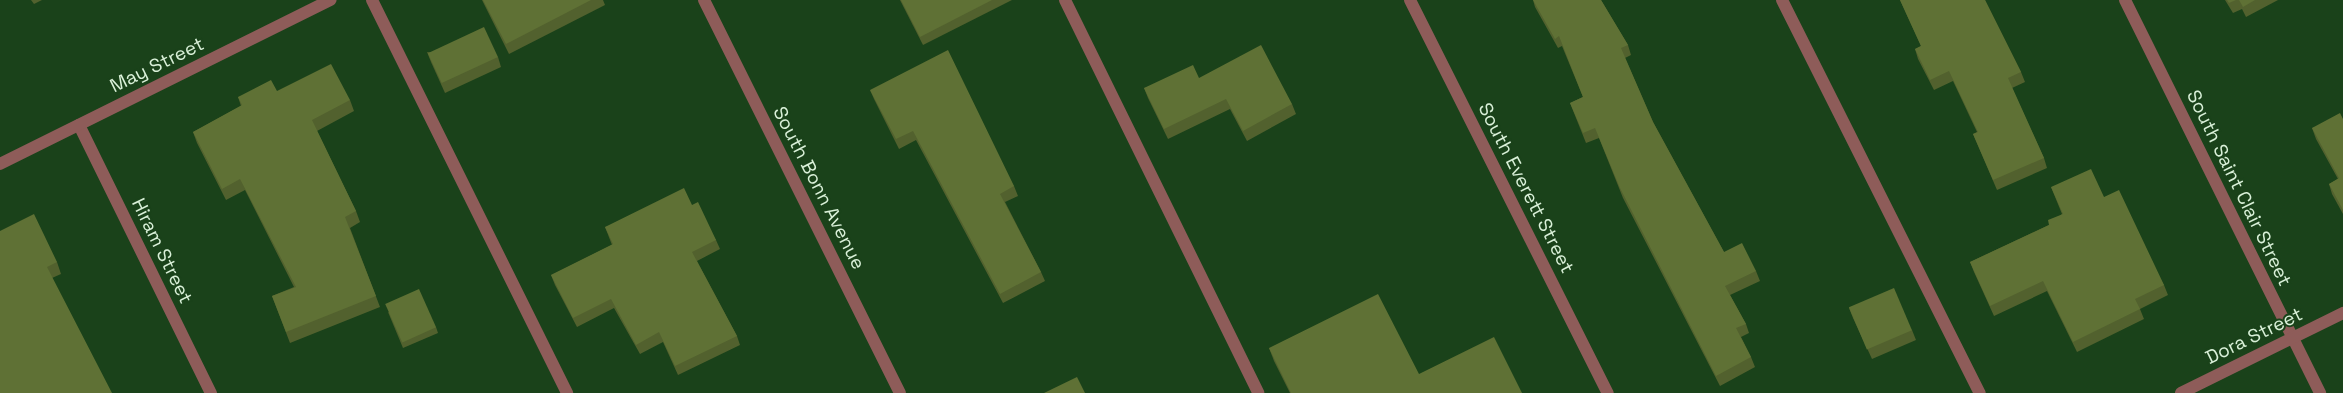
<!DOCTYPE html>
<html>
<head>
<meta charset="utf-8">
<style>
  body { margin:0 }
  #map { position:relative; width:2343px; height:393px; overflow:hidden; background:#1a421a; font-family:"Space Grotesk",sans-serif }
  div>[style] { position:absolute }
  .service>* { height:12px; margin:-6px; padding:0 6px; transform-origin:6px; border-radius:6px; background:#8e5c59 }
  .minor>* { height:12px; margin:-6px; padding:0 6px; transform-origin:6px; border-radius:6px; background:#8e5c59 }
  .tertiary>* { height:12px; margin:-6px; padding:0 6px; transform-origin:6px; border-radius:6px; background:#8e5c59 }
  .wall>* { inset:0; background:#52612e }
  .building>* { inset:0; background:#5f7135; transform-origin:0 0 }
  span { translate:-50% -50%; white-space:nowrap; text-align:center; line-height:1.15; -webkit-text-stroke:4px #1a421a; paint-order:stroke }
  .street-label { font-size:19px; color:#daf1d9 }
</style>
</head>
<body>
<div id="map">
  <div class="service">
    <i style="left:372px;top:0;width:439px;rotate:63.6deg"></i>
    <i style="left:1065px;top:0;width:438px;rotate:63.8deg"></i>
    <i style="left:1782px;top:0;width:440px;rotate:63.3deg"></i>
  </div>
  <div class="minor">
    <i style="left:704px;top:0;width:439px;rotate:63.5deg"></i>
    <i style="left:1410px;top:0;width:440px;rotate:63.3deg"></i>
    <i style="left:2125px;top:0;width:439px;rotate:63.6deg"></i>
    <i style="left:79px;top:125px;width:299px;rotate:63.8deg"></i>
    <i style="left:2181px;top:393px;width:181px;rotate:-26.3deg"></i>
  </div>
  <div class="tertiary">
    <i style="left:0;top:164px;width:369px;rotate:-26.4deg"></i>
  </div>
  <div class="wall">
    <i style="clip-path:polygon(31px 0,42px 0,34px 4px)"></i>
    <i style="clip-path:polygon(482px 0,603px 0,605px 5px,509px 54px)"></i>
    <i style="clip-path:polygon(900px 0,1012px 0,923px 45px)"></i>
    <i style="clip-path:polygon(1533px 0,1601px 0,1628px 45px,1631px 55px,1625px 58px,1653px 122px,1724px 252px,1756px 271px,1760px 281px,1730px 295px,1746px 324px,1749px 333px,1741px 337px,1751px 357px,1755px 367px,1720px 386px,1623px 198px,1599px 138px,1586px 143px,1570px 103px,1583px 97px,1562px 46px,1558px 48px,1535px 7px)"></i>
    <i style="clip-path:polygon(1900px 0,1985px 0,2021px 72px,2025px 82px,2012px 88px,2044px 158px,2047px 168px,1997px 190px,1973px 134px,1977px 132px,1953px 81px,1934px 90px,1918px 59px,1915px 49px,1921px 46px)"></i>
    <i style="clip-path:polygon(2225px 0,2278px 0,2246px 17px,2242px 9px,2233px 13px)"></i>
    <i style="clip-path:polygon(427px 52px,498px 57px,501px 67px,445px 93px,431px 62px)"></i>
    <i style="clip-path:polygon(1199px 78px,1292px 104px,1296px 114px,1247px 141px,1230px 109px,1168px 139px,1148px 98px,1144px 88px)"></i>
    <i style="clip-path:polygon(870px 90px,1014px 186px,1018px 196px,1005px 202px,1041px 272px,1045px 281px,1003px 303px,916px 140px,899px 149px,874px 99px)"></i>
    <i style="clip-path:polygon(277px 91px,350px 100px,354px 111px,317px 131px,356px 211px,360px 222px,350px 228px,380px 307px,290px 343px,272px 296px,294px 287px,245px 190px,226px 200px,197px 143px,193px 132px,241px 106px,238px 97px)"></i>
    <i style="clip-path:polygon(2343px 119px,2343px 214px,2332px 194px,2329px 184px,2338px 179px,2316px 139px,2312px 128px)"></i>
    <i style="clip-path:polygon(2051px 187px,2104px 197px,2164px 285px,2168px 295px,2140px 309px,2144px 319px,2077px 352px,2047px 291px,1994px 316px,1974px 272px,1970px 262px,2049px 225px,2062px 214px)"></i>
    <i style="clip-path:polygon(692px 205px,716px 240px,720px 249px,697px 261px,737px 336px,740px 345px,678px 375px,663px 342px,640px 354px,614px 308px,577px 327px,555px 285px,551px 275px,612px 245px,605px 227px)"></i>
    <i style="clip-path:polygon(0 231px,57px 262px,61px 274px,52px 278px)"></i>
    <i style="clip-path:polygon(1849px 308px,1912px 330px,1916px 340px,1872px 359px,1853px 318px)"></i>
    <i style="clip-path:polygon(388px 312px,436px 327px,438px 333px,403px 348px)"></i>
    <i style="clip-path:polygon(1269px 348px,1419px 374px,1522px 393px,1290px 393px,1274px 361px)"></i>
  </div>
  <div class="building">
    <i style="clip-path:polygon(483px 0,591px 0,506px 44px)"></i>
    <i style="clip-path:polygon(901px 0,992px 0,920px 37px)"></i>
    <i style="clip-path:polygon(1533px 0,1601px 0,1628px 45px,1621px 48px,1653px 122px,1724px 252px,1742px 243px,1756px 271px,1725px 286px,1746px 324px,1736px 328px,1751px 357px,1716px 376px,1620px 188px,1595px 128px,1583px 133px,1570px 103px,1583px 97px,1559px 36px,1555px 39px)"></i>
    <i style="clip-path:polygon(1900px 0,1985px 0,2021px 72px,2008px 78px,2044px 158px,1993px 180px,1973px 134px,1978px 132px,1949px 71px,1930px 80px,1915px 49px,1921px 46px)"></i>
    <i style="clip-path:polygon(2227px 0,2236px 0,2229px 3px)"></i>
    <i style="clip-path:polygon(2239px 0,2255px 0,2243px 7px)"></i>
    <i style="left:484px;top:27px;width:33px;height:62px;rotate:65deg"></i>
    <i style="clip-path:polygon(1261px 45px,1292px 104px,1243px 131px,1226px 99px,1164px 129px,1144px 88px,1193px 65px,1199px 78px)"></i>
    <i style="clip-path:polygon(948px 50px,1014px 186px,1000px 194px,1041px 272px,1000px 294px,913px 131px,896px 139px,870px 90px)"></i>
    <i style="clip-path:polygon(331px 64px,350px 100px,312px 120px,356px 211px,345px 217px,376px 296px,286px 332px,272px 296px,296px 287px,240px 179px,222px 189px,193px 132px,242px 105px,238px 97px,271px 80px,277px 91px)"></i>
    <i style="clip-path:polygon(2340px 113px,2343px 119px,2343px 210px,2329px 184px,2339px 178px,2312px 128px)"></i>
    <i style="clip-path:polygon(2091px 169px,2104px 197px,2119px 190px,2164px 285px,2135px 299px,2140px 309px,2073px 342px,2043px 281px,1990px 306px,1970px 262px,2049px 225px,2048px 220px,2063px 214px,2051px 187px)"></i>
    <i style="clip-path:polygon(684px 188px,692px 205px,698px 202px,716px 240px,692px 252px,737px 336px,675px 366px,659px 332px,636px 345px,611px 299px,573px 318px,551px 275px,613px 244px,605px 227px)"></i>
    <i style="clip-path:polygon(34px 214px,57px 262px,47px 267px,112px 393px,0 393px,0 231px)"></i>
    <i style="left:1894px;top:288px;width:46px;height:49px;rotate:67deg"></i>
    <i style="left:419px;top:289px;width:42px;height:37px;rotate:66deg"></i>
    <i style="clip-path:polygon(1378px 294px,1419px 374px,1494px 337px,1522px 393px,1291px 393px,1269px 348px)"></i>
    <i style="clip-path:polygon(1077px 377px,1085px 393px,1044px 393px)"></i>
  </div>
  <div class="street-label">
    <span style="left:157px;top:65px;rotate:-26deg">May Street</span>
    <span style="left:819px;top:188px;rotate:63deg">South Bonn Avenue</span>
    <span style="left:1526px;top:188px;rotate:63deg">South Everett Street</span>
    <span style="left:2239px;top:188px;rotate:64deg">South Saint Clair Street</span>
    <span style="left:162px;top:251px;rotate:64deg">Hiram Street</span>
    <span style="left:2254px;top:336px;rotate:-26deg">Dora Street</span>
  </div>
</div>
</body>
</html>
